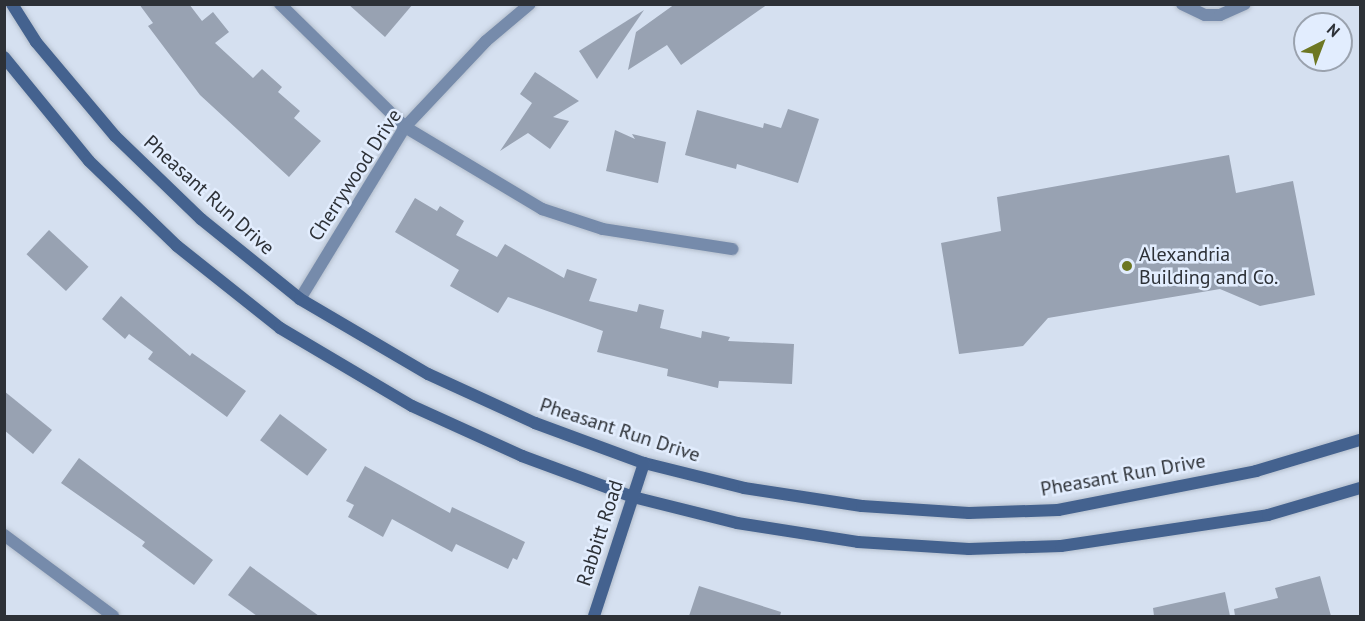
<!DOCTYPE html>
<html>
<head>
<meta charset="utf-8">
<style>
  body { margin:0 }
  #map { position:relative; width:1365px; height:621px; overflow:hidden; background:#d5e0f0; font-family:"PT Sans",sans-serif }
  div>[style] { position:absolute }
  .building>* { inset:0; background:#98a2b2; transform-origin:0 0 }
  .roads { filter:drop-shadow(0 0 2px #b3bdcb) drop-shadow(0 0 2px #b3bdcb) }
  .street>* { height:12px; margin:-6px; padding:0 6px; transform-origin:6px; border-radius:6px; background:#768bab }
  .secondary>* { height:12px; margin:-6px; padding:0 6px; transform-origin:6px; border-radius:6px; background:#44628f }
  .dots>* { width:16px; height:16px; translate:-50% -50%; box-sizing:border-box; border:3px solid #e2edfe; border-radius:50% }
  span { translate:-50% -50%; white-space:nowrap; text-align:center; line-height:1.15; -webkit-text-stroke:5px #e2edfe; paint-order:stroke }
  .street-label { font-size:20px; color:#2d3137 }
  .poi-label { font-size:20px; color:#2d3137 }
  .left { translate:0 -50%; text-align:left }
  .frame { position:absolute; inset:0; border:6px solid #2d3137; pointer-events:none }
  .north { position:absolute; left:1293px; top:12px; width:60px; height:60px; box-sizing:border-box; background:#e2edfe; border:2px solid #9aa2ae; border-radius:50%; rotate:42deg; font-size:16px; font-weight:700; line-height:24px; text-align:center; color:#2d3137 }
  .north::after { content:''; display:block; margin:auto; width:21px; height:27px; background:#6d7723; clip-path:polygon(50% 0,100% 100%,50% 72%,0 100%) }
</style>
</head>
<body>
<div id="map">
  <div class="building">
    <i style="clip-path:polygon(139px 4px,189px 4px,202px 21px,213px 12px,229px 32px,215px 43px,253px 78px,262px 69px,282px 87px,278px 92px,300px 111px,294px 118px,321px 141px,289px 177px,200px 95px,148px 26px,153px 23px)"></i>
    <i style="clip-path:polygon(348px 4px,413px 4px,385px 37px)"></i>
    <i style="clip-path:polygon(675px 4px,768px 4px,681px 65px,667px 45px,628px 70px,636px 32px)"></i>
    <i style="clip-path:polygon(644px 10px,597px 79px,579px 51px)"></i>
    <i style="clip-path:polygon(535px 72px,579px 101px,553px 117px,569px 121px,550px 149px,528px 133px,500px 151px,532px 103px,520px 94px)"></i>
    <i style="clip-path:polygon(788px 109px,819px 119px,798px 183px,737px 164px,736px 169px,685px 155px,697px 110px,763px 128px,764px 123px,781px 128px)"></i>
    <i style="clip-path:polygon(615px 130px,635px 139px,632px 134px,666px 142px,658px 183px,606px 171px)"></i>
    <i style="clip-path:polygon(1229px 155px,1236px 193px,1293px 181px,1315px 295px,1260px 306px,1220px 289px,1048px 318px,1023px 346px,959px 354px,941px 243px,1001px 231px,997px 197px)"></i>
    <i style="clip-path:polygon(415px 198px,437px 211px,440px 206px,464px 221px,456px 235px,497px 257px,505px 244px,564px 278px,567px 269px,597px 279px,589px 301px,637px 312px,639px 304px,664px 310px,660px 328px,701px 338px,702px 331px,730px 337px,728px 341px,794px 344px,792px 384px,719px 381px,718px 388px,667px 376px,668px 369px,597px 352px,603px 331px,508px 297px,498px 313px,450px 286px,459px 270px,395px 232px)"></i>
    <i style="left:49px;top:230px;width:54px;height:33px;rotate:43deg"></i>
    <i style="clip-path:polygon(121px 296px,190px 356px,192px 353px,246px 391px,227px 417px,148px 359px,153px 352px,129px 334px,125px 339px,102px 319px)"></i>
    <i style="clip-path:polygon(4px 391px,52px 430px,33px 454px,4px 430px)"></i>
    <i style="left:280px;top:414px;width:59px;height:33px;rotate:37deg"></i>
    <i style="clip-path:polygon(79px 458px,213px 560px,194px 585px,142px 546px,145px 542px,61px 483px)"></i>
    <i style="clip-path:polygon(365px 466px,450px 513px,452px 507px,525px 542px,517px 560px,513px 558px,508px 569px,456px 544px,452px 552px,392px 519px,383px 537px,348px 517px,354px 505px,346px 501px)"></i>
    <i style="clip-path:polygon(250px 566px,319px 616px,257px 616px,228px 595px)"></i>
    <i style="clip-path:polygon(1320px 576px,1331px 616px,1235px 616px,1234px 609px,1278px 598px,1275px 588px)"></i>
    <i style="clip-path:polygon(699px 586px,781px 612px,780px 616px,689px 616px)"></i>
    <i style="clip-path:polygon(1225px 592px,1230px 616px,1154px 616px,1153px 608px)"></i>
  </div>
  <div class="roads">
    <div class="street">
      <i style="left:280px;top:4px;width:175px;rotate:44.5deg"></i>
      <i style="left:405px;top:127px;width:160px;rotate:30.9deg"></i>
      <i style="left:542px;top:209px;width:64px;rotate:18.2deg"></i>
      <i style="left:603px;top:229px;width:131px;rotate:8.8deg"></i>
      <i style="left:1182px;top:4px;width:25px;rotate:26deg"></i>
      <i style="left:1205px;top:15px;width:15px"></i>
      <i style="left:1220px;top:15px;width:27px;rotate:-24deg"></i>
      <i style="left:300px;top:299px;width:202px;rotate:-58.6deg"></i>
      <i style="left:405px;top:127px;width:118px;rotate:-46.7deg"></i>
      <i style="left:486px;top:41px;width:57px;rotate:-40.1deg"></i>
      <i style="left:4px;top:535px;width:136px;rotate:36.6deg"></i>
    </div>
    <div class="secondary">
      <i style="left:12px;top:4px;width:45px;rotate:57.7deg"></i>
      <i style="left:36px;top:42px;width:123px;rotate:50deg"></i>
      <i style="left:115px;top:136px;width:120px;rotate:44deg"></i>
      <i style="left:201px;top:219px;width:127px;rotate:38.9deg"></i>
      <i style="left:300px;top:299px;width:148px;rotate:30.4deg"></i>
      <i style="left:428px;top:374px;width:118px;rotate:24.6deg"></i>
      <i style="left:535px;top:423px;width:116px;rotate:20.2deg"></i>
      <i style="left:644px;top:463px;width:103px;rotate:14deg"></i>
      <i style="left:744px;top:488px;width:119px;rotate:8.7deg"></i>
      <i style="left:862px;top:506px;width:107px;rotate:3.7deg"></i>
      <i style="left:969px;top:513px;width:89px;rotate:-1.9deg"></i>
      <i style="left:1058px;top:510px;width:202px;rotate:-11.1deg"></i>
      <i style="left:1256px;top:471px;width:109px;rotate:-16.6deg"></i>
      <i style="left:4px;top:57px;width:134px;rotate:50.7deg"></i>
      <i style="left:89px;top:161px;width:122px;rotate:44deg"></i>
      <i style="left:177px;top:246px;width:132px;rotate:38.5deg"></i>
      <i style="left:280px;top:328px;width:153px;rotate:30.6deg"></i>
      <i style="left:412px;top:406px;width:121px;rotate:24.4deg"></i>
      <i style="left:522px;top:456px;width:118px;rotate:20.3deg"></i>
      <i style="left:633px;top:497px;width:107px;rotate:14deg"></i>
      <i style="left:737px;top:523px;width:122px;rotate:8.9deg"></i>
      <i style="left:858px;top:542px;width:111px;rotate:3.6deg"></i>
      <i style="left:969px;top:549px;width:92px;rotate:-1.9deg"></i>
      <i style="left:1061px;top:546px;width:209px;rotate:-8.5deg"></i>
      <i style="left:1268px;top:515px;width:96px;rotate:-16.4deg"></i>
      <i style="left:594px;top:616px;width:161px;rotate:-71.9deg"></i>
    </div>
  </div>
  <div class="dots">
    <i style="left:1127px;top:266px;background:#6d7723"></i>
  </div>
  <div class="street-label">
    <span style="left:355px;top:175px;rotate:-57deg">Cherrywood Drive</span>
    <span style="left:209px;top:195px;rotate:42deg">Pheasant Run Drive</span>
    <span style="left:620px;top:430px;rotate:18deg">Pheasant Run Drive</span>
    <span style="left:1123px;top:475px;rotate:-10deg">Pheasant Run Drive</span>
    <span style="left:600px;top:533px;rotate:-72deg">Rabbitt Road</span>
  </div>
  <div class="poi-label">
    <span class="left" style="left:1139px;top:266px">Alexandria<br>Building and Co.</span>
  </div>
  <div class="frame"></div>
  <div class="north">N</div>
</div>
</body>
</html>
